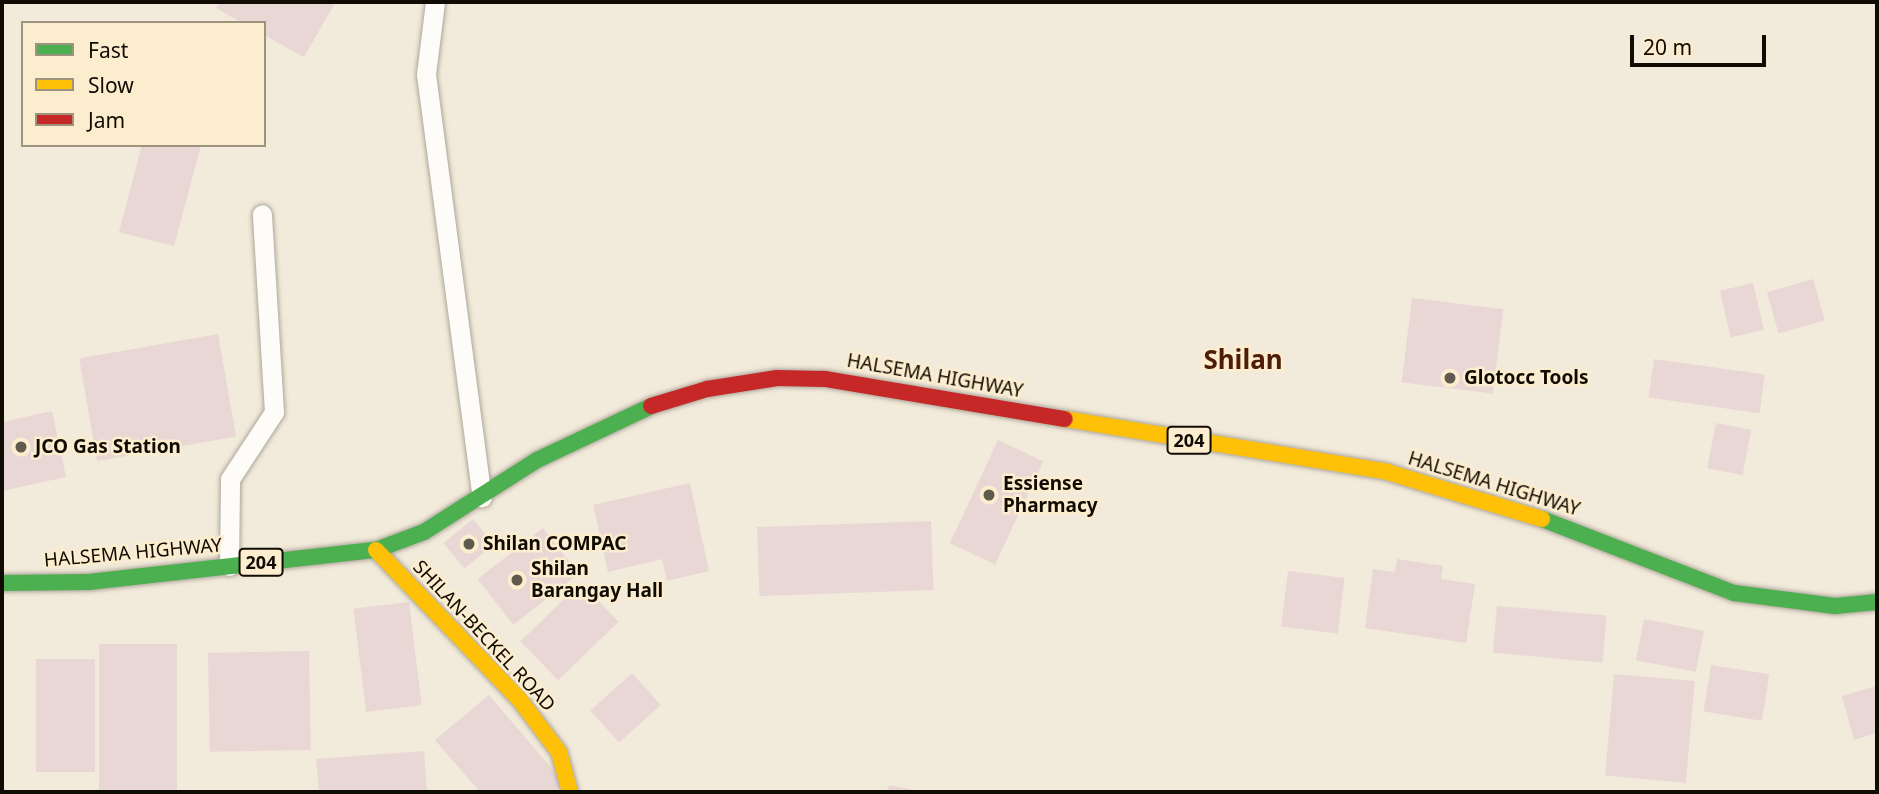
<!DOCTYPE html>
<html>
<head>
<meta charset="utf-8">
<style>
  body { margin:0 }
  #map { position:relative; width:1879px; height:794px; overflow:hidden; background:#f2eada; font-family:"Noto Sans",sans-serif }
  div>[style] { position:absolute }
  .building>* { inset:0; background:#e9d7d6; transform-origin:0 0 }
  .roads { filter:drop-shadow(0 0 2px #aea79b) drop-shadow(0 0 2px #aea79b) }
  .lane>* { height:19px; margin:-9.5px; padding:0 9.5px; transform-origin:9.5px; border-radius:9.5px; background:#fdfcf9 }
  .fast>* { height:16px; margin:-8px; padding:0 8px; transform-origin:8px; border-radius:8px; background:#4caf50 }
  .slow>* { height:16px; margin:-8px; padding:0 8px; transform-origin:8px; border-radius:8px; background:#ffc107 }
  .jam>* { height:16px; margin:-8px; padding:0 8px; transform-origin:8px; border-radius:8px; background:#c62828 }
  .dots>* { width:19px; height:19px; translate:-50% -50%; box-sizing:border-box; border:4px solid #fdedcf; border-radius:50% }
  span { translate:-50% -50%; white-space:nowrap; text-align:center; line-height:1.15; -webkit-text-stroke:5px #fdedcf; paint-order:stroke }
  .shield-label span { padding:2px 5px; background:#fdedcf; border:2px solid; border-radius:5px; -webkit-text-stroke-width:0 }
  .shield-label { font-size:18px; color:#100b03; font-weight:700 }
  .street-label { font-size:19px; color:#100b03 }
  .poi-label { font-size:19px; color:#100b03; font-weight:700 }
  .left { translate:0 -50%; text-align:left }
  .district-label { font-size:26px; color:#4d1d08; font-weight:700 }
  .frame { position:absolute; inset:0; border:4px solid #100b03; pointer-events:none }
  .legend { position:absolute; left:21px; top:21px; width:245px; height:126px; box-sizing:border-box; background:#fdedcf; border:2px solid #9e937d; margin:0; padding:9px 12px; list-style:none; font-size:21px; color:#100b03 }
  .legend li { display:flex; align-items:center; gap:14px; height:35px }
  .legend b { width:35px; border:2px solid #9e937d }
  .scale { position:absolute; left:1630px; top:35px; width:136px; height:32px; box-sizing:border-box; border:4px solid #100b03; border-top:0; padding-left:9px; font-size:21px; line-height:24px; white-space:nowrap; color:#100b03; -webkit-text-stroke:5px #fdedcf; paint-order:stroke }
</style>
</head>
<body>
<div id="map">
  <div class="building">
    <i style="clip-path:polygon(220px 2px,333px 2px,335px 3px,304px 57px,264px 35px,264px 23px,242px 23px,216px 8px)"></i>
    <i style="clip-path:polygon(142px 145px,201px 145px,174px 246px,119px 232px)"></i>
    <i style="left:1813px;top:279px;width:43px;height:48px;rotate:74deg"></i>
    <i style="left:1753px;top:283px;width:48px;height:34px;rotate:77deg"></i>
    <i style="left:1412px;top:298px;width:92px;height:85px;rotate:7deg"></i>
    <i style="left:218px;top:334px;width:104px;height:141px;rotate:80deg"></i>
    <i style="left:1654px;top:359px;width:112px;height:39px;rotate:8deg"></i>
    <i style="clip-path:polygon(52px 411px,66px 477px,2px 491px,2px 422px)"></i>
    <i style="left:1716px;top:423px;width:36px;height:46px;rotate:11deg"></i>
    <i style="left:998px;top:440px;width:50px;height:114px;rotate:25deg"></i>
    <i style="clip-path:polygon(690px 483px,709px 571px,667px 581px,662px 559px,608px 572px,593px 505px)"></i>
    <i style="left:473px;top:519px;width:33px;height:38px;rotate:51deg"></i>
    <i style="left:931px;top:521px;width:69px;height:174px;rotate:88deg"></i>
    <i style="left:543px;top:528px;width:58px;height:83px;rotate:52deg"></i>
    <i style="clip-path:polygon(1397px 559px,1443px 566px,1441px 579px,1475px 584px,1466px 643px,1365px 628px,1373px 569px,1395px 572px)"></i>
    <i style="left:1288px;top:571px;width:57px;height:56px;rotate:7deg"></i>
    <i style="left:581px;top:583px;width:54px;height:84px;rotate:46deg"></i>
    <i style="left:409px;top:602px;width:104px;height:56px;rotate:83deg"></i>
    <i style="left:1497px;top:606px;width:110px;height:47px;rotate:5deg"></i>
    <i style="left:1644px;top:619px;width:61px;height:42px;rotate:11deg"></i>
    <i style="left:177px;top:644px;width:148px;height:78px;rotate:90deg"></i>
    <i style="left:309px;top:651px;width:99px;height:101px;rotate:89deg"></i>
    <i style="left:36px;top:659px;width:59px;height:113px"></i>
    <i style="left:1711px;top:665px;width:59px;height:47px;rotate:9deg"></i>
    <i style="left:632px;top:673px;width:43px;height:56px;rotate:48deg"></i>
    <i style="left:1614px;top:674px;width:81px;height:102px;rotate:5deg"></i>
    <i style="clip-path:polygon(1877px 686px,1877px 733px,1854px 740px,1842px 696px)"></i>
    <i style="clip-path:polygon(489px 695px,564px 783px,553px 792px,480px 792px,435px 740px)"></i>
    <i style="clip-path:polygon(424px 751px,427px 792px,319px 792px,316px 759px)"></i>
    <i style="clip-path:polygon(889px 785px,918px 791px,918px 792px,887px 792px)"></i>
  </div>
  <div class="roads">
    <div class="lane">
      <i style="left:435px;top:2px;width:73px;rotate:97.1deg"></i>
      <i style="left:426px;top:74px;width:427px;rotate:82.5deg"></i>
      <i style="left:229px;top:566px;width:87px;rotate:-89.3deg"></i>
      <i style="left:230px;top:479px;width:80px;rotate:-56.7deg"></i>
      <i style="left:274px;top:412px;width:198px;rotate:-93.5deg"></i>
    </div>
    <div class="fast">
      <i style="left:1542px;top:519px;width:206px;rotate:21.1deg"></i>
      <i style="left:1734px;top:593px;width:102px;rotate:7.3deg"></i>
      <i style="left:1835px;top:606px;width:42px;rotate:-5.4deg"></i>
      <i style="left:2px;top:583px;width:87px;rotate:-0.7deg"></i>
      <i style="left:89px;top:582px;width:289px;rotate:-6.4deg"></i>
      <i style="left:376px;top:550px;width:51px;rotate:-20.6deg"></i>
      <i style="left:424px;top:532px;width:134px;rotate:-32.5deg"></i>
      <i style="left:537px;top:460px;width:126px;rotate:-25.3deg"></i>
    </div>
    <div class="slow">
      <i style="left:1065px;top:419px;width:326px;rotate:9.3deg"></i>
      <i style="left:1387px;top:472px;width:162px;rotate:16.9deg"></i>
      <i style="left:376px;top:550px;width:207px;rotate:46.2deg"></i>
      <i style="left:519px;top:699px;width:66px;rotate:53deg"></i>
      <i style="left:559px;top:752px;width:41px;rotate:74.6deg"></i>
    </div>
    <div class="jam">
      <i style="left:651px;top:406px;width:59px;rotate:-16.9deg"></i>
      <i style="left:707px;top:389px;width:71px;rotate:-8.9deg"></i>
      <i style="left:777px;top:378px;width:48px;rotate:1.2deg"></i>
      <i style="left:825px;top:379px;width:243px;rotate:9.5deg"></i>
    </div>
  </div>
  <div class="dots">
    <i style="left:1450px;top:378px;background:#5f594e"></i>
    <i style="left:21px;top:447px;background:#5f594e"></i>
    <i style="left:989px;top:495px;background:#5f594e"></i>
    <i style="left:469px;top:544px;background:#5f594e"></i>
    <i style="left:517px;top:580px;background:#5f594e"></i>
  </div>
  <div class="shield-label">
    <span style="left:1189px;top:440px">204</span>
    <span style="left:261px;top:562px">204</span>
  </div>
  <div class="street-label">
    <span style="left:935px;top:376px;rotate:10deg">HALSEMA HIGHWAY</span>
    <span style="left:1494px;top:484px;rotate:17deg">HALSEMA HIGHWAY</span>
    <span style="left:133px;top:553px;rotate:-5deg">HALSEMA HIGHWAY</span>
    <span style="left:484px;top:636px;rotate:47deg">SHILAN-BECKEL ROAD</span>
  </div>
  <div class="poi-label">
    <span class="left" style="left:1464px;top:378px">Glotocc Tools</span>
    <span class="left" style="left:35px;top:447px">JCO Gas Station</span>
    <span class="left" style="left:1003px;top:495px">Essiense<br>Pharmacy</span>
    <span class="left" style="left:483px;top:544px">Shilan COMPAC</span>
    <span class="left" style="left:531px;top:580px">Shilan<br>Barangay Hall</span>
  </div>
  <div class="district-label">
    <span style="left:1243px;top:360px">Shilan</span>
  </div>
  <div class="frame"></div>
  <ul class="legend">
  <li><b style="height:9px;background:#4caf50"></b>Fast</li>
  <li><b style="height:9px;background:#ffc107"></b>Slow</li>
  <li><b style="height:9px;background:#c62828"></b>Jam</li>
  </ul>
  <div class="scale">20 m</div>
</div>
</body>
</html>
